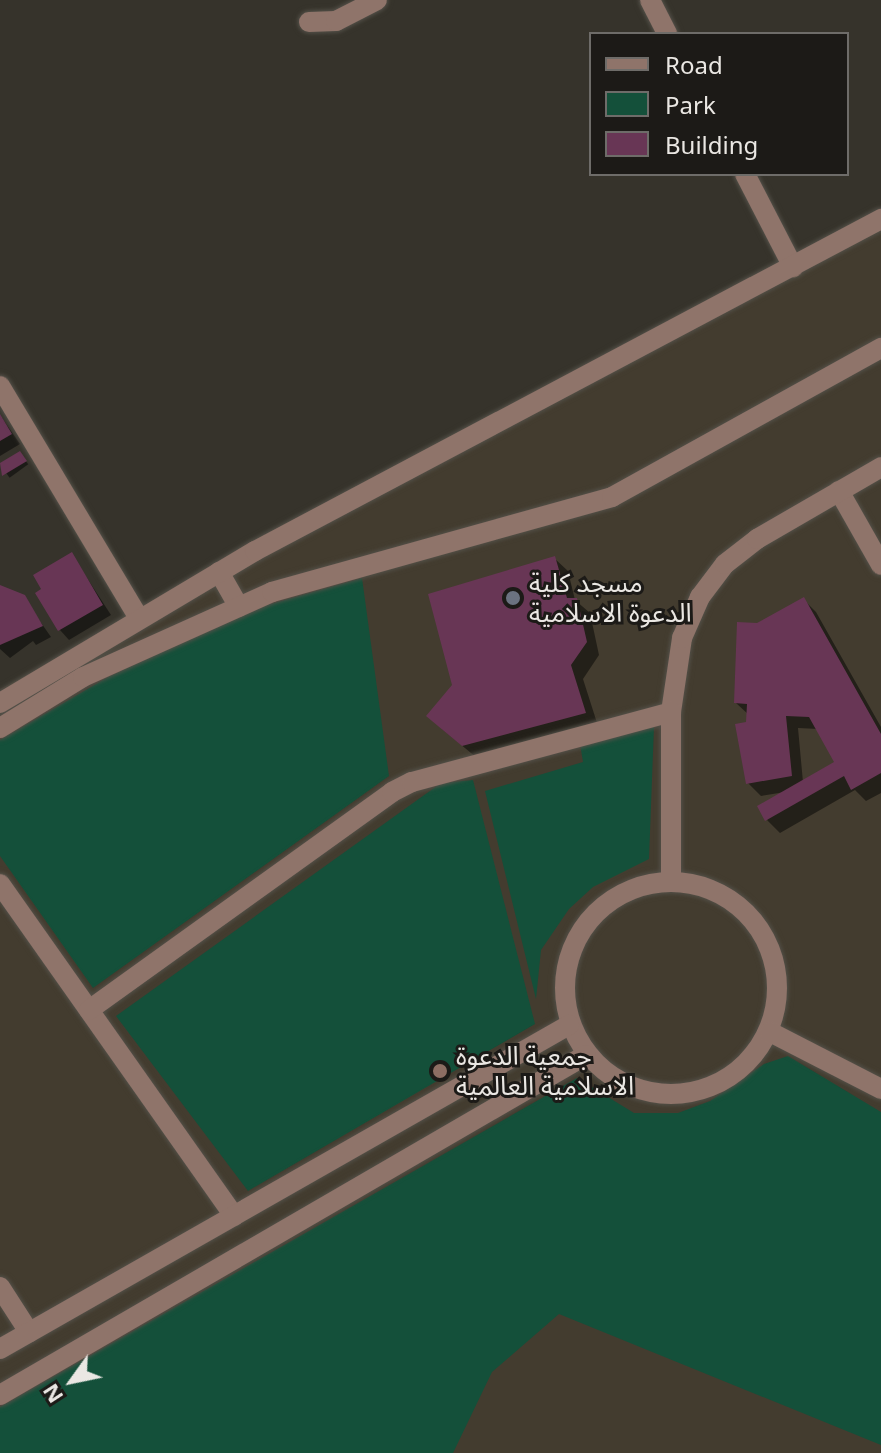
<!DOCTYPE html>
<html>
<head>
<meta charset="utf-8">
<style>
  body { margin:0 }
  #map { position:relative; width:881px; height:1453px; overflow:hidden; background:#36332b; font-family:"Noto Sans","Noto Sans Arabic",sans-serif }
  div>[style] { position:absolute }
  .built>* { inset:0; background:#433c2f }
  .green>* { inset:0; background:#14503a }
  .shadow>* { inset:0; background:#0007; transform-origin:0 0 }
  .building>* { inset:0; background:#683655 }
  .roads { filter:drop-shadow(0 0 2px #535048) drop-shadow(0 0 2px #535048) }
  .minor>* { height:20px; margin:-10px; padding:0 10px; transform-origin:10px; border-radius:10px; background:#8f746a }
  .minor>.ring { margin:-10px; padding:0; box-sizing:content-box; background:none; border:20px solid #8f746a; border-radius:50% }
  .dots>* { width:22px; height:22px; translate:-50% -50%; box-sizing:border-box; border:4px solid #1c1a17; border-radius:50% }
  span { translate:-50% -50%; white-space:nowrap; text-align:center; line-height:1.15; -webkit-text-stroke:6px #1c1a17; paint-order:stroke }
  .poi-label { font-size:26px; color:#eae7e3 }
  .left { translate:0 -50%; text-align:left }
  .legend { position:absolute; left:589px; top:32px; width:260px; height:144px; box-sizing:border-box; background:#1c1a17; border:2px solid #6e6c69; margin:0; padding:10px 14px; list-style:none; font-size:24px; color:#eae7e3 }
  .legend li { display:flex; align-items:center; gap:16px; height:40px }
  .legend b { width:40px; border:2px solid #6e6c69 }
  .north { position:absolute; left:32px; top:1341px; width:80px; height:80px; -webkit-text-stroke:6px #1c1a17; paint-order:stroke; rotate:237deg; font-size:22px; font-weight:700; line-height:32px; text-align:center; color:#eae7e3 }
  .north::after { content:''; display:block; margin:auto; width:28px; height:36px; background:#eae7e3; clip-path:polygon(50% 0,100% 100%,50% 72%,0 100%) }
</style>
</head>
<body>
<div id="map">
  <div class="built">
    <i style="clip-path:polygon(881px 226px,881px 1453px,0 1453px,0 689px)"></i>
  </div>
  <div class="green">
    <i style="clip-path:polygon(362px 578px,389px 776px,93px 988px,0 856px,0 740px,108px 677px,253px 609px)"></i>
    <i style="clip-path:polygon(654px 726px,649px 859px,593px 887px,569px 909px,541px 950px,536px 999px,485px 791px,583px 762px,580px 744px)"></i>
    <i style="clip-path:polygon(473px 780px,535px 1024px,248px 1191px,116px 1016px,441px 783px)"></i>
    <i style="clip-path:polygon(788px 1056px,881px 1112px,881px 1445px,559px 1314px,492px 1372px,453px 1453px,0 1453px,0 1407px,577px 1078px,634px 1113px,678px 1113px,710px 1101px,764px 1064px)"></i>
  </div>
  <div class="shadow">
    <i style="clip-path:polygon(0 415px,20px 444px,0 456px)"></i>
    <i style="left:20px;top:453px;width:14px;height:23px;rotate:54deg"></i>
    <i style="clip-path:polygon(72px 555px,111px 615px,69px 640px,60px 630px)"></i>
    <i style="clip-path:polygon(554px 558px,568px 571px,575px 600px,590px 613px,599px 655px,583px 679px,598px 726px,477px 758px,442px 729px)"></i>
    <i style="clip-path:polygon(0 587px,23px 597px,51px 637px,36px 645px,33px 641px,10px 658px,0 649px)"></i>
    <i style="clip-path:polygon(evenodd,803px 599px,816px 612px,881px 727px,881px 793px,866px 801px,855px 790px,780px 833px,767px 820px,785px 792px,761px 796px,748px 783px,749px 715px,736px 703px,758px 625px,803px 599px,798px 728px,818px 729px,837px 763px,803px 782px,798px 728px)"></i>
  </div>
  <div class="building">
    <i style="clip-path:polygon(0 414px,12px 434px,0 441px)"></i>
    <i style="clip-path:polygon(20px 451px,27px 461px,2px 476px,0 463px)"></i>
    <i style="clip-path:polygon(72px 552px,103px 605px,58px 631px,35px 593px,41px 589px,33px 575px)"></i>
    <i style="clip-path:polygon(555px 556px,567px 598px,577px 598px,587px 642px,571px 665px,586px 713px,462px 746px,426px 716px,452px 685px,428px 594px)"></i>
    <i style="clip-path:polygon(0 585px,25px 595px,43px 626px,0 645px)"></i>
    <i style="clip-path:polygon(804px 597px,881px 734px,881px 773px,851px 790px,844px 776px,765px 821px,757px 806px,834px 762px,809px 717px,786px 716px,792px 776px,746px 784px,735px 724px,746px 722px,747px 704px,734px 703px,737px 622px,757px 623px)"></i>
  </div>
  <div class="roads">
    <div class="minor">
      <i style="left:650px;top:0;width:38px;rotate:63deg"></i>
      <i style="left:309px;top:22px;width:27px;rotate:-2deg"></i>
      <i style="left:336px;top:21px;width:46px;rotate:-27.1deg"></i>
      <i style="left:745px;top:174px;width:105px;rotate:62.7deg"></i>
      <i style="left:0;top:386px;width:269px;rotate:59.1deg"></i>
      <i style="left:839px;top:491px;width:85px;rotate:60.4deg"></i>
      <i style="left:219px;top:572px;width:40px;rotate:60.3deg"></i>
      <i style="left:0;top:703px;width:297px;rotate:-30.8deg"></i>
      <i style="left:255px;top:551px;width:709px;rotate:-27.94deg"></i>
      <i style="left:671px;top:712px;width:75px;rotate:-81.5deg"></i>
      <i style="left:682px;top:638px;width:45px;rotate:-66.3deg"></i>
      <i style="left:700px;top:597px;width:41px;rotate:-52.9deg"></i>
      <i style="left:725px;top:564px;width:41px;rotate:-38deg"></i>
      <i style="left:757px;top:539px;width:143px;rotate:-30.1deg"></i>
      <i style="left:0;top:728px;width:97px;rotate:-31.6deg"></i>
      <i style="left:83px;top:677px;width:207px;rotate:-24.2deg"></i>
      <i style="left:272px;top:592px;width:353px;rotate:-15.6deg"></i>
      <i style="left:612px;top:497px;width:308px;rotate:-29deg"></i>
      <i class="ring" style="left:565px;top:882px;width:192px;height:192px"></i>
      <i style="left:0;top:884px;width:406px;rotate:54.8deg"></i>
      <i style="left:89px;top:1010px;width:373px;rotate:-35.7deg"></i>
      <i style="left:392px;top:792px;width:22px;rotate:-27deg"></i>
      <i style="left:412px;top:782px;width:268px;rotate:-15.1deg"></i>
      <i style="left:671px;top:712px;width:168px;rotate:90deg"></i>
      <i style="left:770px;top:1032px;width:125px;rotate:27.2deg"></i>
      <i style="left:0;top:1287px;width:54px;rotate:57.2deg"></i>
      <i style="left:0;top:1349px;width:655px;rotate:-29.66deg"></i>
      <i style="left:0;top:1395px;width:677px;rotate:-30.12deg"></i>
    </div>
  </div>
  <div class="dots">
    <i style="left:513px;top:598px;background:#6b7280"></i>
    <i style="left:440px;top:1071px;background:#8d6e63"></i>
  </div>
  <div class="poi-label">
    <span class="left" style="left:529px;top:598px">مسجد كلية<br>الدعوة الاسلامية</span>
    <span class="left" style="left:456px;top:1071px">جمعية الدعوة<br>الاسلامية العالمية</span>
  </div>
  <ul class="legend">
  <li><b style="height:10px;background:#8f746a"></b>Road</li>
  <li><b style="height:22px;background:#14503a"></b>Park</li>
  <li><b style="height:22px;background:#683655"></b>Building</li>
  </ul>
  <div class="north">N</div>
</div>
</body>
</html>
